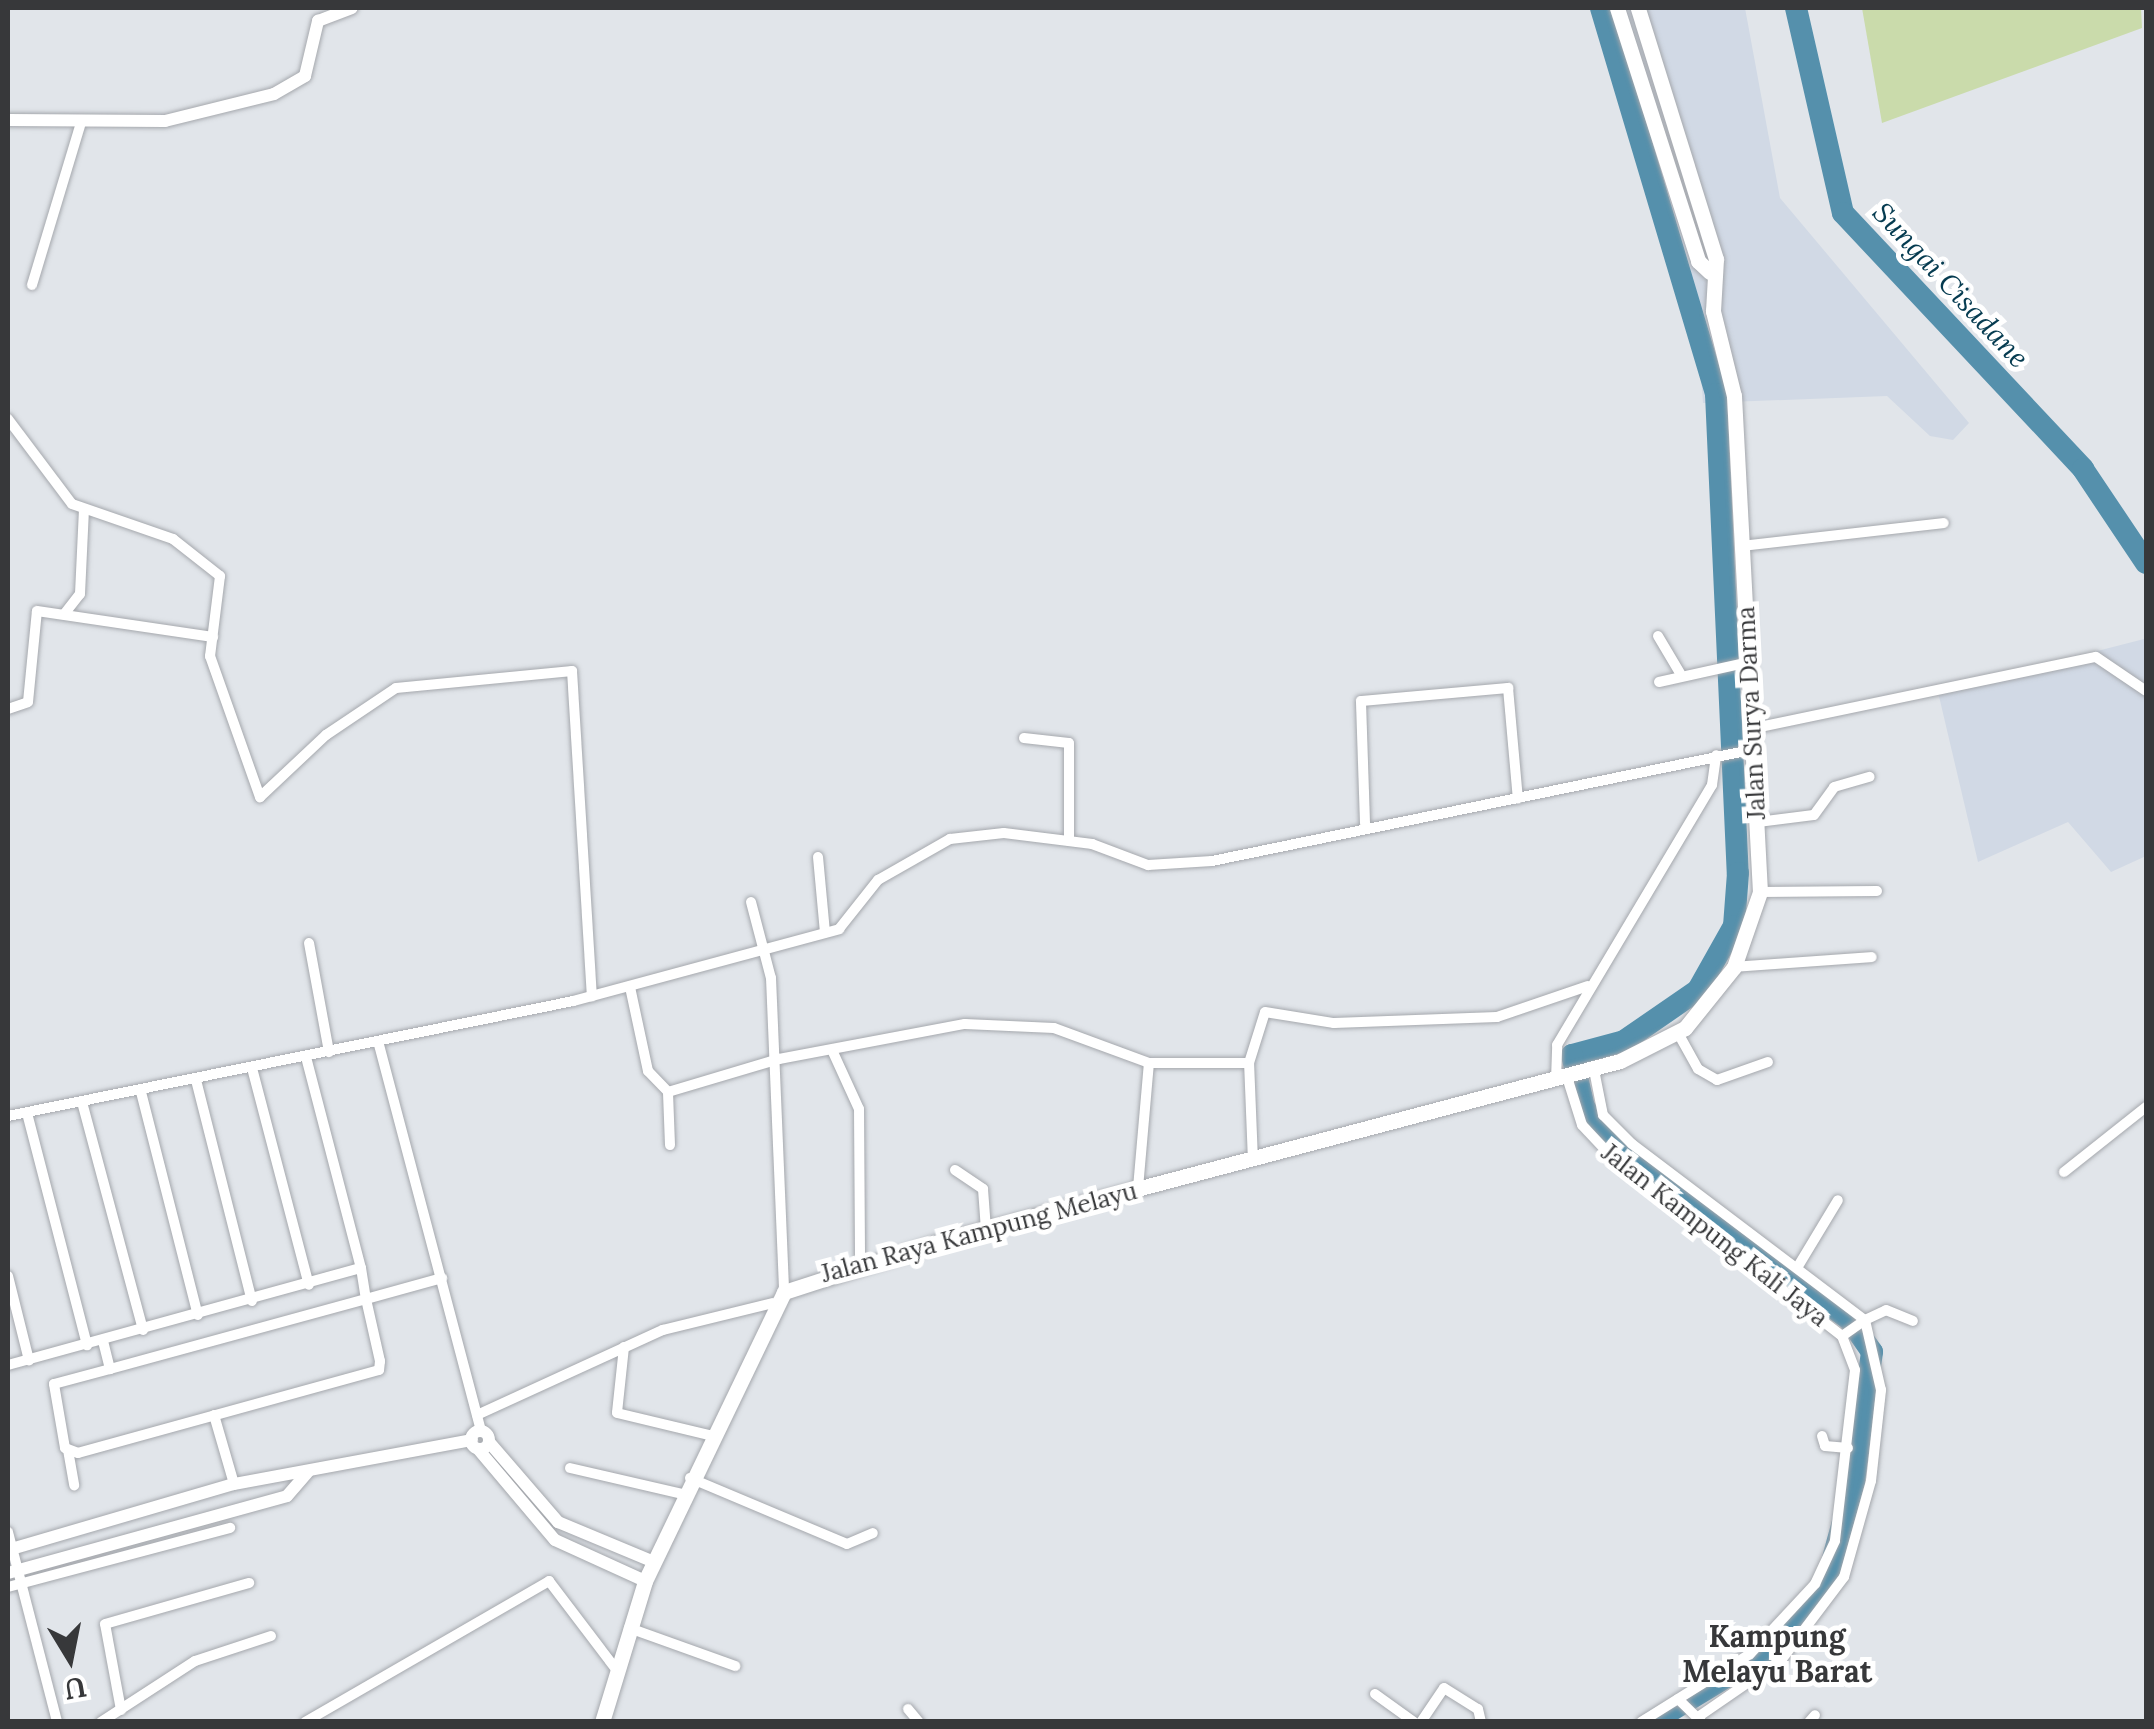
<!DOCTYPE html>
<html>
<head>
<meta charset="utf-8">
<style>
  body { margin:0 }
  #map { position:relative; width:2154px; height:1729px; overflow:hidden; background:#e1e5ea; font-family:Lora,serif }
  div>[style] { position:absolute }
  .built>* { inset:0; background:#d1d9e5 }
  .green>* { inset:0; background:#cadbab }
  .river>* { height:22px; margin:-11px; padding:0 11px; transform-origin:11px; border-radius:11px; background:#5590ac }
  .roads { filter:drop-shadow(0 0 2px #a5a8ad) drop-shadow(0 0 2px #a5a8ad) }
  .minor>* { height:10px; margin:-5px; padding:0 5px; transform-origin:5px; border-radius:5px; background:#fff }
  .tertiary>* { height:12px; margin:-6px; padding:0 6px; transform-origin:6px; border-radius:6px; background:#fff }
  .tertiary>.ring { margin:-6px; padding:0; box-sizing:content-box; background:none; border:12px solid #fff; border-radius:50% }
  .primary>* { height:15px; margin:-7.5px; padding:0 7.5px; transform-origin:7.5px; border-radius:7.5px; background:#fff }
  span { translate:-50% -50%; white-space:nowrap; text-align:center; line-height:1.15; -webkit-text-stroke:10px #fff; paint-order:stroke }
  .street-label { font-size:25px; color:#37383a }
  .water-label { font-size:28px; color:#053b50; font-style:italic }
  .quarter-label { font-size:30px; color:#37383a; font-weight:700 }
  .frame { position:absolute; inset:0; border:10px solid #37383a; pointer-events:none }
  .north { position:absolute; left:20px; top:1609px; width:100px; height:100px; -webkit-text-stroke:8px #fff; paint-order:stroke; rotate:170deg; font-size:28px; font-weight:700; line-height:40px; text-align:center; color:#37383a }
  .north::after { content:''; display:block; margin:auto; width:35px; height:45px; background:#37383a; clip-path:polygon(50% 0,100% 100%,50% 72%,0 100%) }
</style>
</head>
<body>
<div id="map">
  <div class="built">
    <i style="clip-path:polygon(1593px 8px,1745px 8px,1780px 198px,1969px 423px,1953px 440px,1930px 436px,1887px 396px,1703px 403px,1698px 334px)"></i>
    <i style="clip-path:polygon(2144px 639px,2146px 856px,2111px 872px,2068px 822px,1978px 862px,1938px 692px)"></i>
  </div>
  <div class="green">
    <i style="clip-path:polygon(1862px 8px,2141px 8px,2142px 28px,1882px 123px)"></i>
  </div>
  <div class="river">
    <i style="left:1601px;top:8px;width:403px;rotate:73.4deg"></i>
    <i style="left:1716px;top:394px;width:480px;rotate:87.4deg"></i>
    <i style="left:1738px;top:873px;width:53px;rotate:94.3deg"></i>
    <i style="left:1734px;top:926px;width:73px;rotate:119.4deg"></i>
    <i style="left:1698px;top:990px;width:90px;rotate:145.4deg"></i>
    <i style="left:1624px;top:1041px;width:54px;rotate:164.9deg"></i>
    <i style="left:1572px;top:1055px;width:53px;rotate:77deg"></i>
    <i style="left:1584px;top:1107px;width:59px;rotate:53.3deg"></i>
    <i style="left:1619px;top:1154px;width:283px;rotate:35.7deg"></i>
    <i style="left:1849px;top:1319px;width:40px;rotate:55.1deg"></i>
    <i style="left:1872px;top:1352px;width:131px;rotate:97.9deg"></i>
    <i style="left:1854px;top:1482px;width:106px;rotate:105.4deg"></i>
    <i style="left:1826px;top:1584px;width:94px;rotate:131.5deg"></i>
    <i style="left:1764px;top:1654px;width:131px;rotate:148.7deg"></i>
    <i style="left:1796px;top:8px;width:210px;rotate:77.1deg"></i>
    <i style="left:1843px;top:213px;width:351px;rotate:46.8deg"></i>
    <i style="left:2083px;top:469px;width:113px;rotate:56.2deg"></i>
  </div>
  <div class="roads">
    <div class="minor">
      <i style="left:32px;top:285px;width:169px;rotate:-73.2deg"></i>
      <i style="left:8px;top:419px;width:106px;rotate:53deg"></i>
      <i style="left:72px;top:504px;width:107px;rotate:19.1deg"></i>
      <i style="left:173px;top:539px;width:60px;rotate:38.2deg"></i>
      <i style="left:220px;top:576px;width:81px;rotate:97.1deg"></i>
      <i style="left:210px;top:656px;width:150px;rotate:70.5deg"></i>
      <i style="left:260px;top:797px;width:91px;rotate:-43.2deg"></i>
      <i style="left:326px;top:735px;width:84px;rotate:-33.9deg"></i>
      <i style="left:396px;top:688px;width:177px;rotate:-5.5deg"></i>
      <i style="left:572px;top:671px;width:326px;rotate:86.5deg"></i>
      <i style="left:1742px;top:546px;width:203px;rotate:-6.5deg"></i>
      <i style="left:65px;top:613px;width:24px;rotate:-52deg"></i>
      <i style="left:80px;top:594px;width:85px;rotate:-87.3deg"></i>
      <i style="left:1658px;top:636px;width:43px;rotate:59.3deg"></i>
      <i style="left:1659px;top:682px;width:92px;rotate:-12.5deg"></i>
      <i style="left:8px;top:709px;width:21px;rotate:-19deg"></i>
      <i style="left:28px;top:702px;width:91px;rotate:-84.4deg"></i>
      <i style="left:37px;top:611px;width:178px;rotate:8.4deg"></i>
      <i style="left:1755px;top:728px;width:348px;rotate:-11.8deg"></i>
      <i style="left:2096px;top:657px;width:60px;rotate:34.2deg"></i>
      <i style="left:1024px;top:738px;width:45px;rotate:6.3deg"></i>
      <i style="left:1069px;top:743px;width:98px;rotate:90deg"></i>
      <i style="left:1758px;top:822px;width:56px;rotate:-7.1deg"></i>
      <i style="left:1814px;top:815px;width:34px;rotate:-54deg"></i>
      <i style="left:1834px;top:787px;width:37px;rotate:-16deg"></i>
      <i style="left:1365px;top:823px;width:122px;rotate:-91.9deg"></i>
      <i style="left:1361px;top:701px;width:148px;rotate:-5.1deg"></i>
      <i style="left:1508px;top:688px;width:111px;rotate:84.9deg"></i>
      <i style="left:818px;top:857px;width:76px;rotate:84.7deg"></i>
      <i style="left:1760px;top:892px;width:117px;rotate:-0.5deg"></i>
      <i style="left:751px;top:902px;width:79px;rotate:75.3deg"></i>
      <i style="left:771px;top:978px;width:314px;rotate:87.6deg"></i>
      <i style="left:309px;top:943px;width:111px;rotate:79.6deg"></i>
      <i style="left:1734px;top:967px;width:138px;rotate:-4.1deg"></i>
      <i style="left:630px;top:987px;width:86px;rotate:77.9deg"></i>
      <i style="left:648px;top:1071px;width:29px;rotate:46deg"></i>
      <i style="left:1678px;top:1033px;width:41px;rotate:60.9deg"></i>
      <i style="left:1698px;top:1069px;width:22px;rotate:30deg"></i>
      <i style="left:1717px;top:1080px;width:54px;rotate:-19.4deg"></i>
      <i style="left:378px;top:1041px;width:404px;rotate:75.2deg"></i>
      <i style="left:832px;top:1050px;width:65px;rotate:65.4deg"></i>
      <i style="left:859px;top:1109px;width:155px;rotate:89.6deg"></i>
      <i style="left:306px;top:1057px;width:218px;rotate:75.4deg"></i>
      <i style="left:361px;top:1268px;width:31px;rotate:81deg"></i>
      <i style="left:366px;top:1299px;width:64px;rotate:77.3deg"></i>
      <i style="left:380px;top:1361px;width:9px;rotate:96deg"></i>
      <i style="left:379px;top:1370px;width:312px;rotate:164.6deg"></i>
      <i style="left:78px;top:1453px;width:14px;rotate:-159deg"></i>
      <i style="left:65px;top:1448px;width:65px;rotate:-99.8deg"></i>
      <i style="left:54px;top:1384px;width:58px;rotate:-15deg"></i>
      <i style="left:110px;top:1369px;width:265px;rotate:-15.3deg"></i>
      <i style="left:366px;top:1299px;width:79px;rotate:-15.4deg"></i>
      <i style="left:252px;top:1068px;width:224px;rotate:75.3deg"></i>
      <i style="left:1594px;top:1070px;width:46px;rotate:78.7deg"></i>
      <i style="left:1603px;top:1115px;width:41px;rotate:45deg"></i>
      <i style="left:1632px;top:1144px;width:292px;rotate:37.1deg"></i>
      <i style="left:1865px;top:1320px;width:23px;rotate:-25deg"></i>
      <i style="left:1886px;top:1310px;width:29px;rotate:22deg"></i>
      <i style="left:1567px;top:1077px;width:50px;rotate:72.6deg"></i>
      <i style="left:1582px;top:1125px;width:44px;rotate:46.8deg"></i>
      <i style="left:1612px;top:1157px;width:291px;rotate:37.9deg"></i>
      <i style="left:1842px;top:1336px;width:36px;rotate:69deg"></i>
      <i style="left:1855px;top:1370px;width:172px;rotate:96.7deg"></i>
      <i style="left:1835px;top:1541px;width:47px;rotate:114.9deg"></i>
      <i style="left:1815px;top:1584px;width:96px;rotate:132.9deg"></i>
      <i style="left:1750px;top:1654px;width:128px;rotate:148deg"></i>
      <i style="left:196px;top:1080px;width:228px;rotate:75.8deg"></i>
      <i style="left:1556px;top:1080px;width:35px;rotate:-88deg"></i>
      <i style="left:1557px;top:1045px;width:303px;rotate:-59.2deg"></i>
      <i style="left:1712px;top:785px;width:30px;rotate:-82deg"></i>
      <i style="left:141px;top:1092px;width:230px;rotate:75.7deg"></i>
      <i style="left:82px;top:1102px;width:236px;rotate:75deg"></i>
      <i style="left:27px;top:1113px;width:240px;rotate:75.5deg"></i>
      <i style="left:8px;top:1116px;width:577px;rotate:-11.5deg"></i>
      <i style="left:573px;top:1001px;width:276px;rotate:-15.1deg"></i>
      <i style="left:839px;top:929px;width:63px;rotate:-51.5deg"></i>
      <i style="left:878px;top:880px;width:83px;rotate:-29.7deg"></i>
      <i style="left:950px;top:839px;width:54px;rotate:-6.3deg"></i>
      <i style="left:1004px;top:833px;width:89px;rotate:7.1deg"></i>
      <i style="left:1092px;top:844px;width:60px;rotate:20.6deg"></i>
      <i style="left:1148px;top:865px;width:64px;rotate:-3.6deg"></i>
      <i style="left:1212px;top:861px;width:554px;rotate:-11.65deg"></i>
      <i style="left:670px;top:1145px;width:53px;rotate:-92.2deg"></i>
      <i style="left:668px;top:1092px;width:116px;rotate:-16.6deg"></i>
      <i style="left:779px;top:1059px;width:189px;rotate:-10.7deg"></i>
      <i style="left:965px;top:1024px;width:89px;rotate:2.6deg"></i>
      <i style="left:1054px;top:1028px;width:101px;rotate:20.2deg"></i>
      <i style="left:1149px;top:1063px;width:100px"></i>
      <i style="left:1253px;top:1161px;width:98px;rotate:-92.3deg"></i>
      <i style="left:1249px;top:1063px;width:53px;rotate:-72.6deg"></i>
      <i style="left:1265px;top:1012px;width:70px;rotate:9.1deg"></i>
      <i style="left:1334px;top:1023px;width:163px;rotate:-2.1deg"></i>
      <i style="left:1497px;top:1017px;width:96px;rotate:-18.8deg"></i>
      <i style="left:955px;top:1170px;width:34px;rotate:34deg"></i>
      <i style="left:983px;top:1189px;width:41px;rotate:85.8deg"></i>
      <i style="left:2064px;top:1172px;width:105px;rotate:-38.4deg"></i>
      <i style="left:1138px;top:1188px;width:125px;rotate:-85deg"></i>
      <i style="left:1797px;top:1268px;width:79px;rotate:-58.9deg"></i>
      <i style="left:8px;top:1276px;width:87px;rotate:76deg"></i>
      <i style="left:103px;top:1341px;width:29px;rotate:76deg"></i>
      <i style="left:624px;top:1347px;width:66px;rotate:96.1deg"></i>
      <i style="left:617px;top:1413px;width:95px;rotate:13.4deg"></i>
      <i style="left:8px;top:1365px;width:366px;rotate:-15.4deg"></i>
      <i style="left:214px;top:1415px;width:72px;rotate:73.8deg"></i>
      <i style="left:477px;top:1415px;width:205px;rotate:-24.6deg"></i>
      <i style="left:663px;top:1330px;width:113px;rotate:-13.8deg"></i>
      <i style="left:1822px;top:1436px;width:10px;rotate:73deg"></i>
      <i style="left:1825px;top:1446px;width:23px;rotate:5deg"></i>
      <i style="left:68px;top:1450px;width:36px;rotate:80deg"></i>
      <i style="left:570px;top:1468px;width:116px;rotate:13deg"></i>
      <i style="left:690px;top:1478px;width:170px;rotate:22.8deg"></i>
      <i style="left:847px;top:1544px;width:28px;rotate:-23deg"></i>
      <i style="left:8px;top:1532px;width:196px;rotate:75.5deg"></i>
      <i style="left:8px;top:1587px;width:230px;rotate:-14.9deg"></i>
      <i style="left:629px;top:1628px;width:113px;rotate:19.7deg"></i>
      <i style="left:1375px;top:1694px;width:48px;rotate:35.7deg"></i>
      <i style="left:1678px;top:1699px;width:32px;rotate:44deg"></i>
      <i style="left:908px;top:1709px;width:17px;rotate:50deg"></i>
      <i style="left:121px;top:1710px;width:87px;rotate:-100.5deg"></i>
      <i style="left:105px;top:1624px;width:150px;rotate:-15.9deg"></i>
      <i style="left:1698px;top:1717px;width:102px;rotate:-34.6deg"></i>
      <i style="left:1782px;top:1659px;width:103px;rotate:-52.9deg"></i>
      <i style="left:1844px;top:1577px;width:100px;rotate:-74.3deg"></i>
      <i style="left:1871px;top:1481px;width:92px;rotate:-83.7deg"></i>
      <i style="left:1881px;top:1390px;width:72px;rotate:-102.9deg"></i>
      <i style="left:1865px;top:1320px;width:28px;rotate:145deg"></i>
      <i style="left:101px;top:1722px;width:112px;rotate:-33deg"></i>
      <i style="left:195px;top:1661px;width:80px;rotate:-18.2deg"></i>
      <i style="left:305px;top:1722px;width:282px;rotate:-30deg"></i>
      <i style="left:549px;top:1581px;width:109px;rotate:52.8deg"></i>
      <i style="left:1421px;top:1722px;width:41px;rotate:-55.9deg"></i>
      <i style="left:1444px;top:1688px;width:40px;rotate:32deg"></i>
      <i style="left:1478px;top:1709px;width:13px;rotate:77deg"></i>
      <i style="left:1809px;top:1722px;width:9px;rotate:-49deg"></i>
    </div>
    <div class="tertiary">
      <i style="left:8px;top:120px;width:157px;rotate:0.4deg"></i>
      <i style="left:165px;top:121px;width:112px;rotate:-13.9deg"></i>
      <i style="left:274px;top:94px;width:36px;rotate:-30deg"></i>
      <i style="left:305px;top:76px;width:57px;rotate:-76.7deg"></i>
      <i style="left:318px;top:21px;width:36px;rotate:-21deg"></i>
      <i class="ring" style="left:471px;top:1431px;width:6px;height:6px"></i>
      <i style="left:489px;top:1442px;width:106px;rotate:49.2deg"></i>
      <i style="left:558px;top:1522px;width:104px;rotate:22.6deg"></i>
      <i style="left:478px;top:1449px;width:119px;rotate:49.8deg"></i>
      <i style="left:555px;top:1540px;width:99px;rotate:24.5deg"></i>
      <i style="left:8px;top:1550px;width:235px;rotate:-16.3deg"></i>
      <i style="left:234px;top:1484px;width:242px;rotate:-10.5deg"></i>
      <i style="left:8px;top:1573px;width:289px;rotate:-15.4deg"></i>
      <i style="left:287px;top:1496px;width:32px;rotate:-49deg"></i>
    </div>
    <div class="primary">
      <i style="left:1617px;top:8px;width:266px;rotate:72.2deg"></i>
      <i style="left:1698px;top:261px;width:16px;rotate:43deg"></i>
      <i style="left:602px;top:1722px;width:147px;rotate:-73deg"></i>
      <i style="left:645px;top:1581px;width:321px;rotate:-64.3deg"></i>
      <i style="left:784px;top:1292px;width:168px;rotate:-18deg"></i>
      <i style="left:944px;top:1240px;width:699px;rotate:-14.83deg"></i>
      <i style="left:1620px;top:1061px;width:73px;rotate:-26.9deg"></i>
      <i style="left:1685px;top:1028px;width:78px;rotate:-51.2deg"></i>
      <i style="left:1734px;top:967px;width:79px;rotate:-70.9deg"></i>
      <i style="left:1760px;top:892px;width:497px;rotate:-93deg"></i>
      <i style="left:1734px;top:396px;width:88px;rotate:-103.9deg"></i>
      <i style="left:1713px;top:311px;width:52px;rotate:-86.7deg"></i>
      <i style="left:1716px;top:259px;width:263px;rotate:-107.3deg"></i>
    </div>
  </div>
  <div class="street-label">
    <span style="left:1751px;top:713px;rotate:-93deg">Jalan Surya Darma</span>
    <span style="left:979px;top:1232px;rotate:-15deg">Jalan Raya Kampung Melayu</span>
    <span style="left:1715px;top:1235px;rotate:38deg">Jalan Kampung Kali Jaya</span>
  </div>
  <div class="water-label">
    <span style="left:1951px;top:285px;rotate:47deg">Sungai Cisadane</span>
  </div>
  <div class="quarter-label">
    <span style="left:1777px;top:1653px">Kampung<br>Melayu Barat</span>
  </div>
  <div class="frame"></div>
  <div class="north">U</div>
</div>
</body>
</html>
